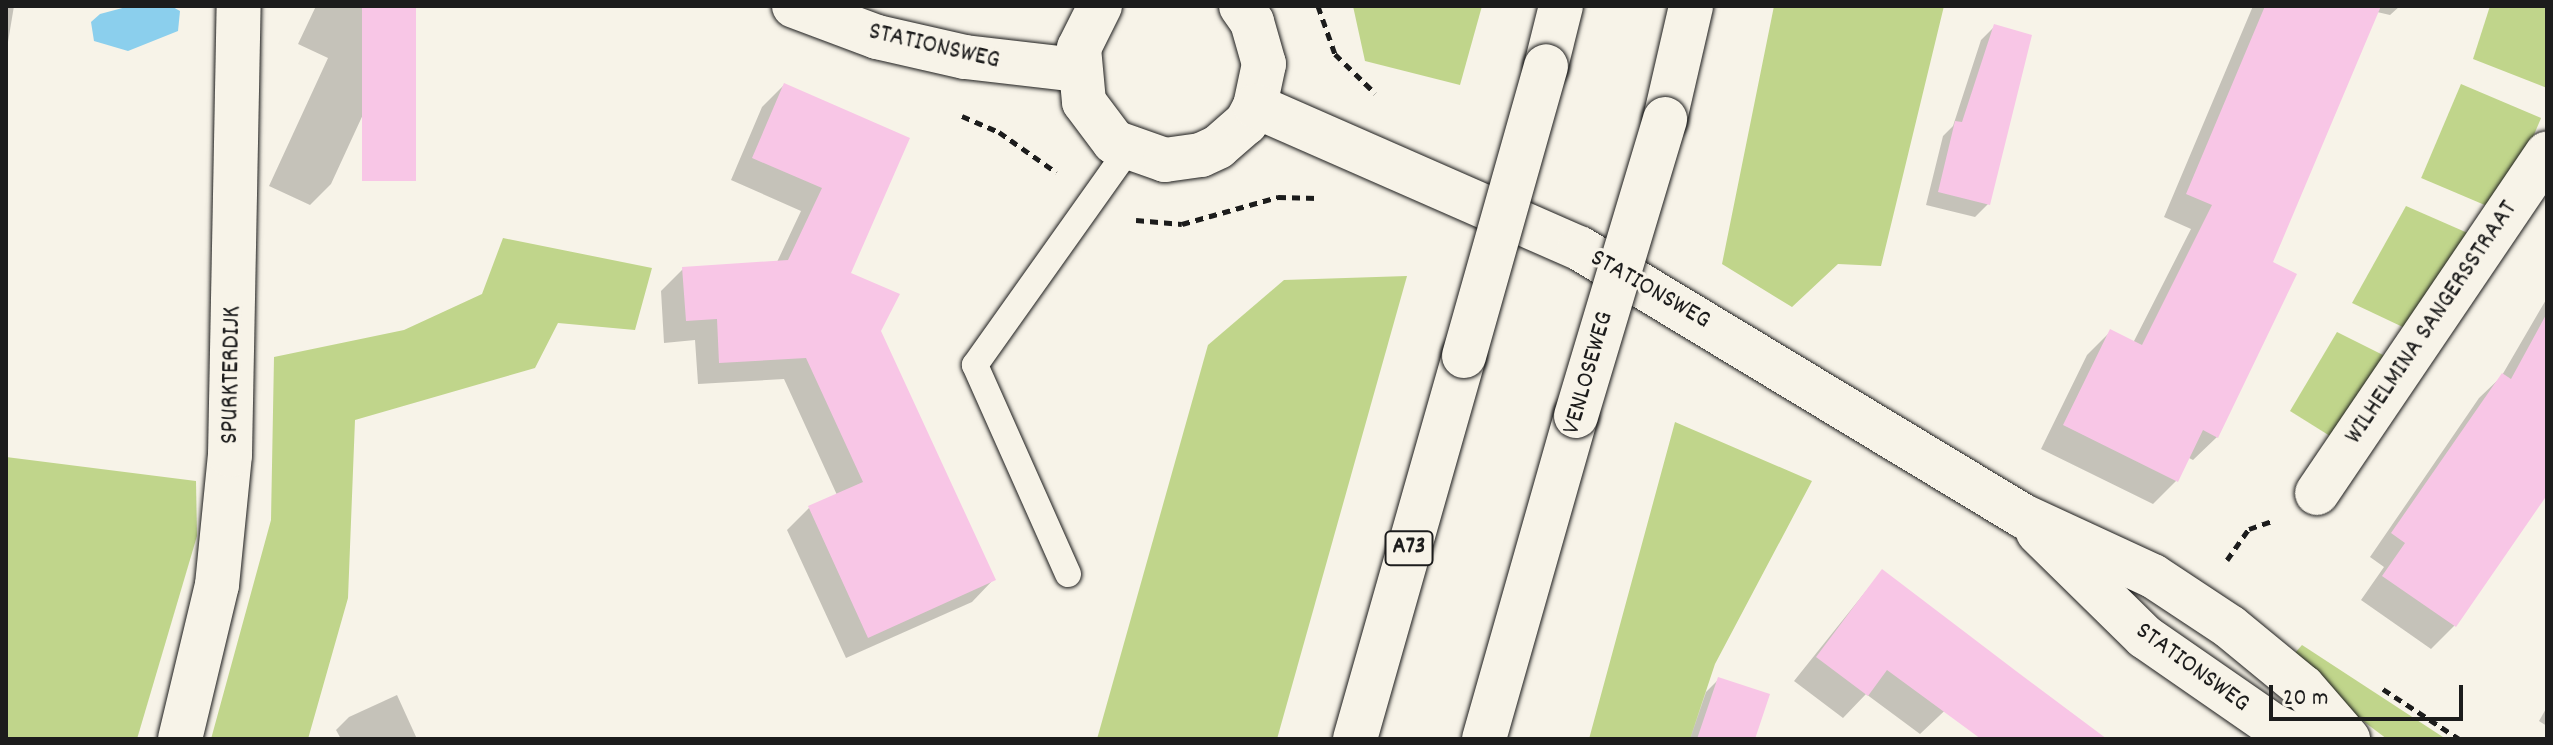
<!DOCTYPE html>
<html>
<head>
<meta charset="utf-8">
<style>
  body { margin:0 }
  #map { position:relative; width:2553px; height:745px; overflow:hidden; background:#f7f3e8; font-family:Dekko,sans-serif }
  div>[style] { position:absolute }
  .green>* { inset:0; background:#c0d58b; transform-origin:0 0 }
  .water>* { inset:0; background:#8bcfed }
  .shadow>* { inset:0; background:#0003 }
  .building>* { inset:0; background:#f8c6e6; transform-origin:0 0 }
  .path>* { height:5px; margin-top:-2.5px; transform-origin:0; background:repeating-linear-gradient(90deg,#1c1c1c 0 8px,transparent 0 14px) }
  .roads { filter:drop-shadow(0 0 2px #1c1c1c) drop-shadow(0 0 2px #1c1c1c) }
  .service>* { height:26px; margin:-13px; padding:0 13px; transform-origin:13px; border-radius:13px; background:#f7f3e8 }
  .minor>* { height:44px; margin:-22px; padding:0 22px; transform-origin:22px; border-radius:22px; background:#f7f3e8 }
  .tertiary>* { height:44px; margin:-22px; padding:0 22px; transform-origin:22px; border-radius:22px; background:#f7f3e8 }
  .secondary>* { height:44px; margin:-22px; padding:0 22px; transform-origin:22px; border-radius:22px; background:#f7f3e8 }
  .motorway>* { height:44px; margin:-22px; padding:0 22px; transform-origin:22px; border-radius:22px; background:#f7f3e8 }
  .bridges { filter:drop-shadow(0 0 2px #1c1c1c) drop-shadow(0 0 2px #1c1c1c) }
  .motorway-bridge>* { height:44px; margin:-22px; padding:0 22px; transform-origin:22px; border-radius:22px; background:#f7f3e8 }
  span { translate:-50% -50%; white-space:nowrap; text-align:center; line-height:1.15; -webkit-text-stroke:6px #f7f3e8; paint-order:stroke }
  .shield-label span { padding:2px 6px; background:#f7f3e8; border:2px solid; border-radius:6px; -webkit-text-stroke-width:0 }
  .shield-label { font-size:24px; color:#1c1c1c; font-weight:700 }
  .street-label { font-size:26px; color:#1c1c1c }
  .frame { position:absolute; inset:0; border:8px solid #1c1c1c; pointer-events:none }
  .scale { position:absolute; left:2269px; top:685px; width:194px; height:36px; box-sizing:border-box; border:4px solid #1c1c1c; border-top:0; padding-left:10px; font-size:24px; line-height:28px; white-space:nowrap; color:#1c1c1c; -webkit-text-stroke:6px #f7f3e8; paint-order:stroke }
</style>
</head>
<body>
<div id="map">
  <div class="green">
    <i style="clip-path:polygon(1353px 6px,1482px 6px,1460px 85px,1365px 61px)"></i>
    <i style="clip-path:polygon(1774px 6px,1944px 6px,1881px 266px,1838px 264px,1792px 307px,1722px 264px)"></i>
    <i style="clip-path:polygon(2490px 6px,2547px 6px,2547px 88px,2473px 59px)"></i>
    <i style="left:2461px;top:84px;width:87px;height:102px;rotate:23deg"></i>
    <i style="clip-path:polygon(2406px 206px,2470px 234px,2407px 329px,2352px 303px)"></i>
    <i style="clip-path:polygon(503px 238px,652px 268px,635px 330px,558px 323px,535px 368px,355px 420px,348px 598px,308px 739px,211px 739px,271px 520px,274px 357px,404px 330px,482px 294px)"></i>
    <i style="clip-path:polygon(1407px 276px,1277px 739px,1097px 739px,1208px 345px,1284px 280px)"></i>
    <i style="clip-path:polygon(2337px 332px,2387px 357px,2330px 436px,2290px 411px)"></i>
    <i style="clip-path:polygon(1675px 422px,1812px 481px,1715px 664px,1690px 739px,1589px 739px)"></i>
    <i style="clip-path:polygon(6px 457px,196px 481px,197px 536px,137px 739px,6px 739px)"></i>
    <i style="clip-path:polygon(2302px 645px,2446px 739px,2387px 739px,2351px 712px,2294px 654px)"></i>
  </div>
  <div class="water">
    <i style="clip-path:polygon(130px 6px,171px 6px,180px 11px,178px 31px,128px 51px,94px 41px,91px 22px,100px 14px)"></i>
  </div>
  <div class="shadow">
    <i style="clip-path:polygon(6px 6px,14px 6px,6px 54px)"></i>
    <i style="clip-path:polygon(316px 6px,413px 6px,331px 184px,310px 205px,269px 186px,328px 58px,298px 44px)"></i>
    <i style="clip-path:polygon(2253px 6px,2400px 6px,2390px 15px,2377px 12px,2271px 263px,2217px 437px,2193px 460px,2187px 457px,2176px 481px,2153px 504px,2041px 449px,2087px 355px,2110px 332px,2133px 343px,2191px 229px,2164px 217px)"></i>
    <i style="clip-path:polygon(1994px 27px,1988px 204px,1975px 217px,1926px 205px,1943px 136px,1953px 126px,1981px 40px)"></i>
    <i style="clip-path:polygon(784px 85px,907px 139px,848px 274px,994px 579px,972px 602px,846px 658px,787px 530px,809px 508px,837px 495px,784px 379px,698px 384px,695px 340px,664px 343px,661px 291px,683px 269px,777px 262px,801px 211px,731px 180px,762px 107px)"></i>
    <i style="clip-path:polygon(2547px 298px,2547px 492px,2454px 626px,2431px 649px,2361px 600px,2384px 567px,2370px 557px,2479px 398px,2501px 377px)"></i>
    <i style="clip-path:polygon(1882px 571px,1975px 682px,1920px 734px,1866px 694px,1843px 718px,1794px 681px)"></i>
    <i style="clip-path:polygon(1719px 679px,1753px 739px,1690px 739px,1706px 692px)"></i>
    <i style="clip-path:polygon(397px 695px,417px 739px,341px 739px,336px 730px,349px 717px)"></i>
    <i style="clip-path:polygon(2547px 707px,2547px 726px,2539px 721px)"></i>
  </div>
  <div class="building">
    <i style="left:362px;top:6px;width:54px;height:175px"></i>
    <i style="clip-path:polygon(2265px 6px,2381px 6px,2273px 262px,2297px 274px,2218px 438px,2203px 430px,2178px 482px,2063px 425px,2110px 329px,2142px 345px,2212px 205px,2186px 194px)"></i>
    <i style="clip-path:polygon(1994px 24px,2032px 35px,1990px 205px,1938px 192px,1955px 121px,1962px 122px)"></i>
    <i style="clip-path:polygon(784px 83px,910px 138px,851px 273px,900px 294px,881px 331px,996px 580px,868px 638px,808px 506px,863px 482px,806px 358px,719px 363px,717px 319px,686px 321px,682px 267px,788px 260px,822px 188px,752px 158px)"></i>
    <i style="clip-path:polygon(2547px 313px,2547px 495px,2456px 627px,2382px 576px,2405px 543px,2391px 533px,2502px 373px,2511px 379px)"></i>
    <i style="clip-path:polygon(1882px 569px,2016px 671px,2107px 739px,1981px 739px,1887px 670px,1868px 696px,1816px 657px)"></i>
    <i style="clip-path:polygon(1718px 677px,1770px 694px,1755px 739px,1697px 739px)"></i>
  </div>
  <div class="path">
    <i style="left:1318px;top:6px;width:51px;rotate:70.5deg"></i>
    <i style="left:1335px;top:54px;width:56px;rotate:44.3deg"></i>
    <i style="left:962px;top:116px;width:40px;rotate:23.4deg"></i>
    <i style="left:999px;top:132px;width:70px;rotate:35.1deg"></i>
    <i style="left:1136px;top:220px;width:46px;rotate:5deg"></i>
    <i style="left:1182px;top:224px;width:100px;rotate:-15.7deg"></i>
    <i style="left:1278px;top:197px;width:40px;rotate:1.4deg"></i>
    <i style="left:2227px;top:560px;width:38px;rotate:-55deg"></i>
    <i style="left:2249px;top:529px;width:24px;rotate:-19deg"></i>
    <i style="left:2383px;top:689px;width:91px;rotate:33.3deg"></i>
  </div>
  <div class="roads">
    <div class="service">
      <i style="left:1068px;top:574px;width:229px;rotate:-114deg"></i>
      <i style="left:975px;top:365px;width:264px;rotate:-54.6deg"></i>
    </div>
    <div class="minor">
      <i style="left:2317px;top:493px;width:410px;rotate:-55.9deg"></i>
    </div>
    <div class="tertiary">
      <i style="left:794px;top:6px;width:89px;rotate:20.5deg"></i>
      <i style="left:877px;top:37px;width:90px;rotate:12.8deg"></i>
      <i style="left:965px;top:57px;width:113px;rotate:6.6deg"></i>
      <i style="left:180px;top:739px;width:158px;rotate:-76.5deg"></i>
      <i style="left:217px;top:585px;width:131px;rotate:-84.3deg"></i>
      <i style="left:230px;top:455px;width:449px;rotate:-88.9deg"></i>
    </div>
    <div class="secondary">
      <i style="left:1100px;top:6px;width:47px;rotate:116.6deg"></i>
      <i style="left:1079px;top:48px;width:54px;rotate:84.7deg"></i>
      <i style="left:1084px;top:102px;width:50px;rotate:53.1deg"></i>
      <i style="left:1114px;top:142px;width:54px;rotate:19.4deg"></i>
      <i style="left:1165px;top:160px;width:36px;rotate:-8deg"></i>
      <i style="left:1201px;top:155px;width:19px;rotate:-25deg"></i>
      <i style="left:1218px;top:147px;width:37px;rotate:-41deg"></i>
      <i style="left:1246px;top:123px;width:19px;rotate:-62deg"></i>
      <i style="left:1255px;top:106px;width:43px;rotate:-77.9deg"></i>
      <i style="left:1264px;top:64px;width:44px;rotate:-105.9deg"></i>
      <i style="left:1252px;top:22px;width:19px;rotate:-125deg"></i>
      <i style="left:1255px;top:106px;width:354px;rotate:23.7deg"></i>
      <i style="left:1579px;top:248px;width:519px;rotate:31.12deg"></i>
      <i style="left:2023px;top:516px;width:143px;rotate:24.8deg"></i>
      <i style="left:2153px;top:576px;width:92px;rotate:33.5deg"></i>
      <i style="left:2230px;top:627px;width:94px;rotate:39.4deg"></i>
      <i style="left:2303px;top:687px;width:69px;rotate:49.1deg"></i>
      <i style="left:2038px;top:532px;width:150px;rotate:44.5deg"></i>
      <i style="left:2145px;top:637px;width:155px;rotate:34.7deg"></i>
      <i style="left:2272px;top:725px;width:34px;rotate:24deg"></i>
    </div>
    <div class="motorway">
      <i style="left:1546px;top:66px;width:62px;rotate:-76deg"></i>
      <i style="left:1665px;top:119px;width:116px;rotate:-77deg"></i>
      <i style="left:1355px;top:739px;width:398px;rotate:-74.1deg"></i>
      <i style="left:1484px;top:739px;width:336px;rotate:-74.1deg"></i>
    </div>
  </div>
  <div class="bridges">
    <div class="motorway-bridge">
      <i style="left:1464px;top:356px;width:301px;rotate:-74.2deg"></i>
      <i style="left:1576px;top:416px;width:310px;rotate:-73.3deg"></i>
    </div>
  </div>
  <div class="shield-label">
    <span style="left:1409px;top:548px">A73</span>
  </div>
  <div class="street-label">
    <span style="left:934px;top:47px;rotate:13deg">STATIONSWEG</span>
    <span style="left:1650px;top:290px;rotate:30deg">STATIONSWEG</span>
    <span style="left:2432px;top:323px;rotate:-56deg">WILHELMINA SANGERSSTRAAT</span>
    <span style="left:1589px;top:373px;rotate:-74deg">VENLOSEWEG</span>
    <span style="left:232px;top:375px;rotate:-89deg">SPURKTERDIJK</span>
    <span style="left:2192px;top:668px;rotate:36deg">STATIONSWEG</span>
  </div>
  <div class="frame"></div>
  <div class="scale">20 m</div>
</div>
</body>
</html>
